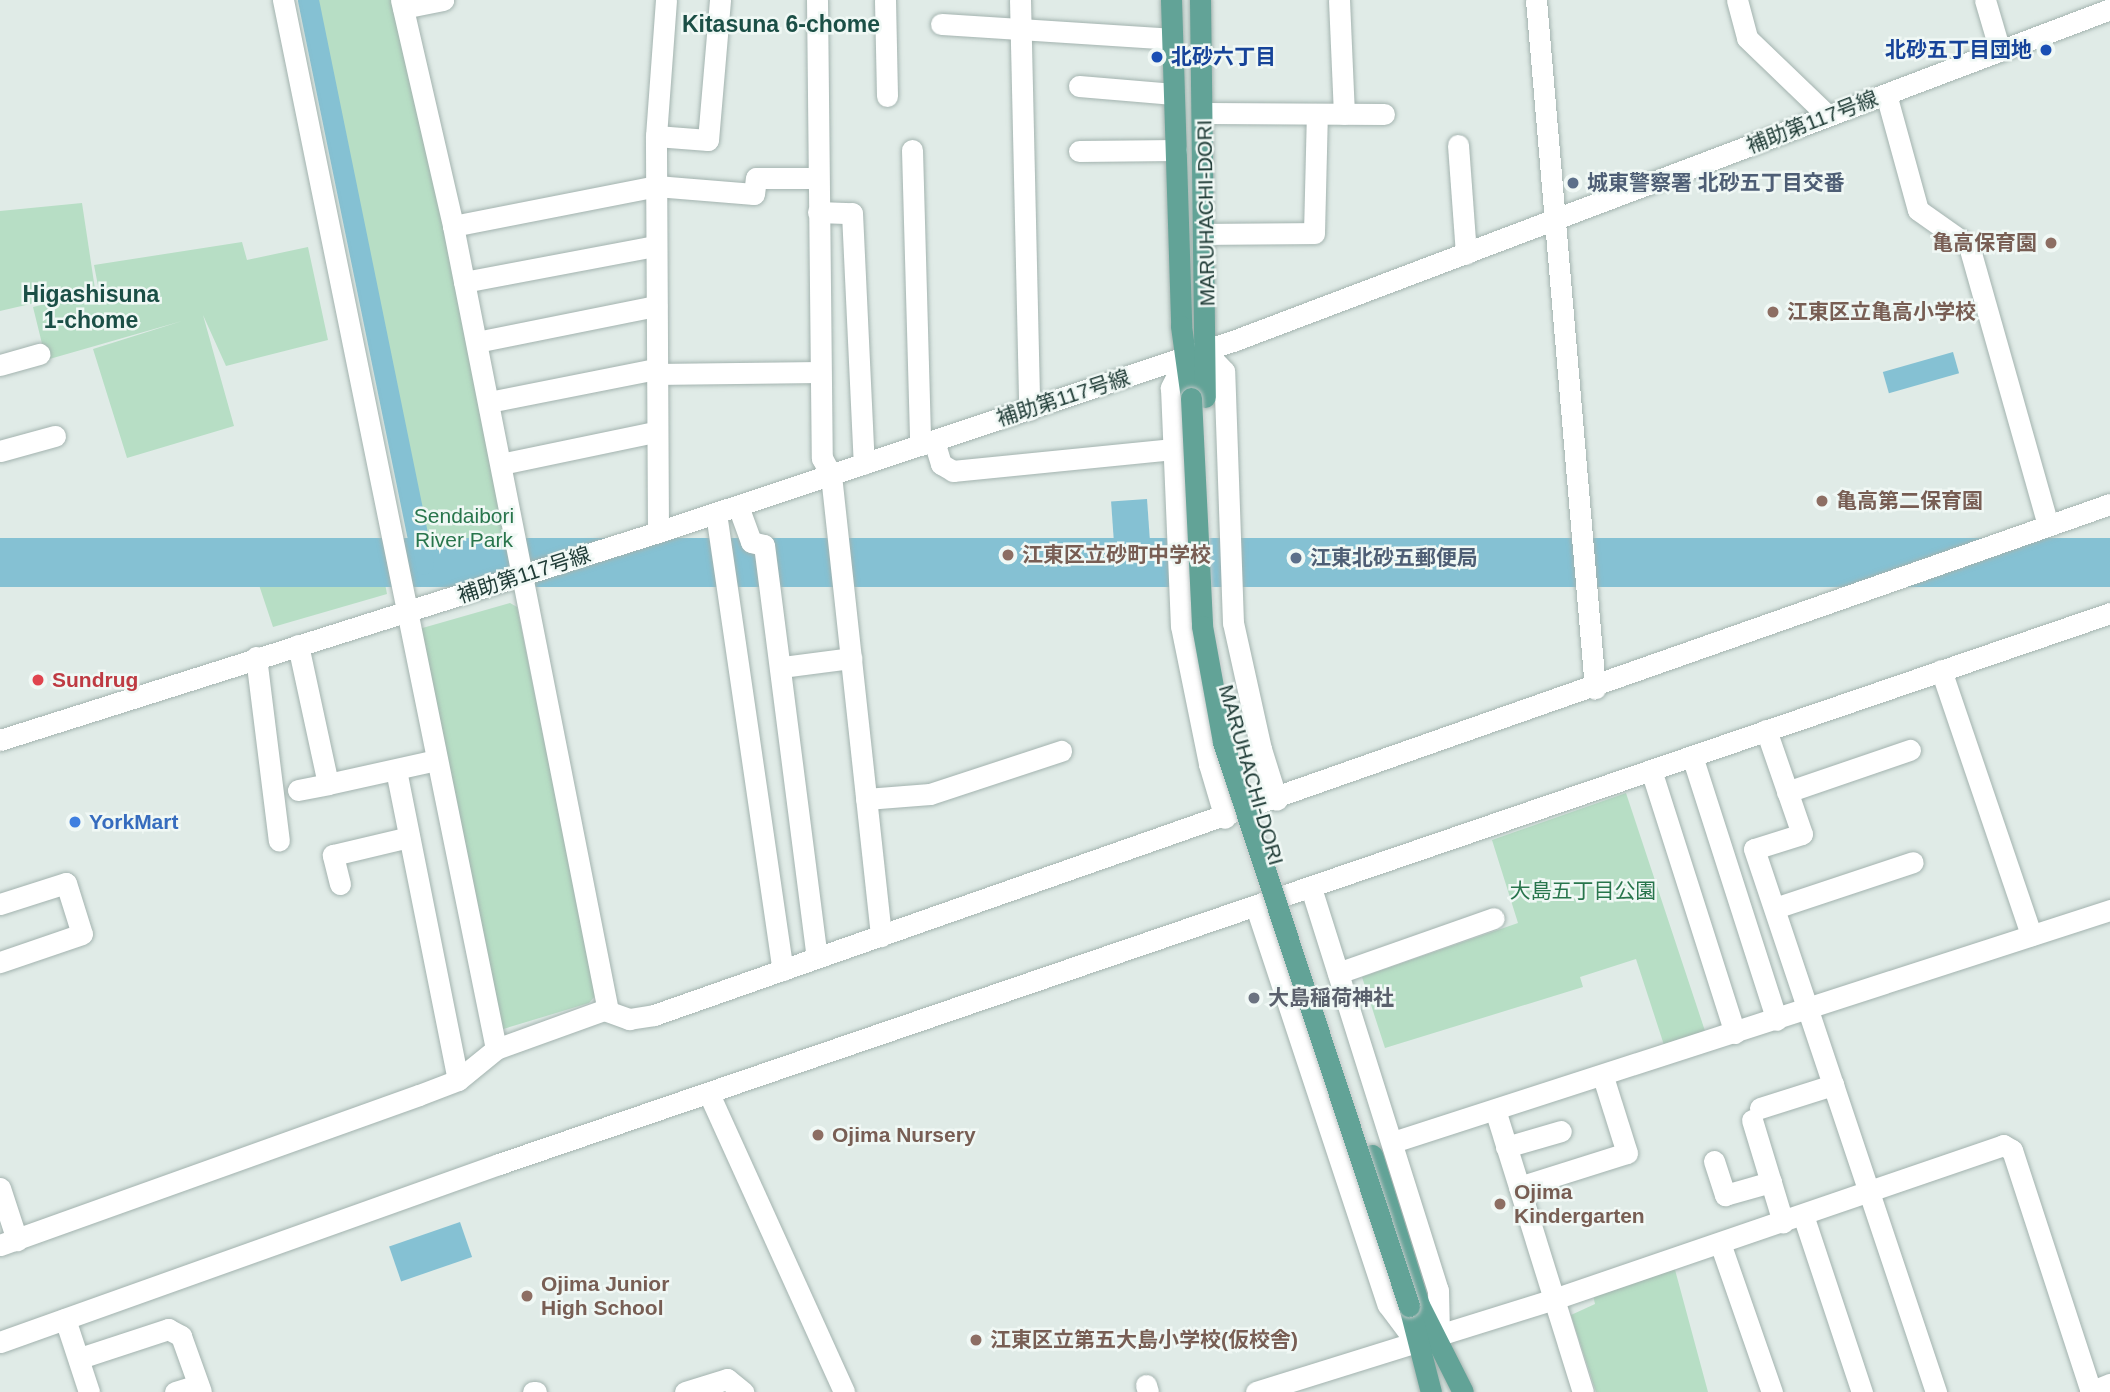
<!DOCTYPE html>
<html>
<head>
<meta charset="utf-8">
<style>
  body { margin:0 }
  #map { position:relative; width:2110px; height:1392px; overflow:hidden; background:#e0ebe7; font-family:Helvetica,"Noto Sans JP",sans-serif }
  div>[style] { position:absolute }
  .green>* { inset:0; background:#b7dec5 }
  .water>* { inset:0; background:#85c1d3; transform-origin:0 0 }
  .pier>* { inset:0; background:#e0ebe7; transform-origin:0 0 }
  .canal>* { height:21px; margin:-10.5px; padding:0 10.5px; transform-origin:10.5px; border-radius:10.5px; background:#85c1d3 }
  .roads { filter:drop-shadow(0 0 2px #a3b3af) drop-shadow(0 0 2px #a3b3af) }
  .minor>* { height:21px; margin:-10.5px; padding:0 10.5px; transform-origin:10.5px; border-radius:10.5px; background:#fff }
  .major>* { height:21px; margin:-10.5px; padding:0 10.5px; transform-origin:10.5px; border-radius:10.5px; background:#62a397 }
  .bridges { filter:drop-shadow(0 0 2px #c1c8c7) drop-shadow(0 0 2px #c1c8c7) }
  .major-bridge>* { height:21px; margin:-10.5px; padding:0 10.5px; transform-origin:10.5px; border-radius:10.5px; background:#62a397 }
  .dots>* { width:19px; height:19px; translate:-50% -50%; box-sizing:border-box; border:4px solid #f0f8f5; border-radius:50% }
  span { translate:-50% -50%; white-space:nowrap; text-align:center; line-height:1.15; -webkit-text-stroke:5px #f0f8f5; paint-order:stroke }
  .transit-label { font-size:21px; color:#164399; font-weight:700 }
  .right { translate:-100% -50%; text-align:right }
  .left { translate:0 -50%; text-align:left }
  .street-label { font-size:21px; color:#203c37 }
  .service-label { font-size:21px; color:#4e5e75; font-weight:700 }
  .education-label { font-size:21px; color:#785e54; font-weight:700 }
  .park-label { font-size:21px; color:#28754c }
  .health-label { font-size:21px; color:#be3a42; font-weight:700 }
  .shop-label { font-size:21px; color:#366cbe; font-weight:700 }
  .worship-label { font-size:21px; color:#5b616d; font-weight:700 }
  .neighbourhood-label { font-size:23px; color:#1b4f46; font-weight:700 }
</style>
</head>
<body>
<div id="map">
  <div class="green">
    <i style="clip-path:polygon(316px 0,397px 0,510px 554px,504px 561px,434px 582px)"></i>
    <i style="clip-path:polygon(82px 203px,95px 289px,0 311px,0 211px)"></i>
    <i style="clip-path:polygon(242px 242px,247px 260px,308px 247px,328px 340px,226px 366px,203px 315px,234px 426px,127px 458px,93px 349px,182px 321px,46px 360px,33px 307px,99px 291px,94px 265px)"></i>
    <i style="clip-path:polygon(379px 552px,387px 594px,273px 627px,257px 579px)"></i>
    <i style="clip-path:polygon(510px 603px,517px 607px,596px 995px,589px 1003px,500px 1030px,419px 629px)"></i>
    <i style="clip-path:polygon(1626px 793px,1705px 1031px,1664px 1045px,1636px 959px,1580px 977px,1583px 987px,1385px 1048px,1362px 977px,1518px 923px,1492px 840px)"></i>
    <i style="clip-path:polygon(1674px 1266px,1708px 1392px,1596px 1392px,1571px 1315px,1595px 1304px,1593px 1295px)"></i>
  </div>
  <div class="water">
    <i style="left:1953px;top:352px;width:22px;height:73px;rotate:74deg"></i>
    <i style="left:1147px;top:499px;width:74px;height:36px;rotate:86deg"></i>
    <i style="left:2110px;top:538px;width:49px;height:2231px;rotate:90deg"></i>
    <i style="left:460px;top:1222px;width:37px;height:75px;rotate:71deg"></i>
  </div>
  <div class="pier">
    <i style="left:1280px;top:818px;width:56px;height:55px;rotate:71deg"></i>
  </div>
  <div class="canal">
    <i style="left:308px;top:0;width:575px;rotate:78.46deg"></i>
  </div>
  <div class="roads">
    <div class="minor">
      <i style="left:283px;top:0;width:1070px;rotate:78.52deg"></i>
      <i style="left:401px;top:0;width:232px;rotate:77deg"></i>
      <i style="left:453px;top:226px;width:800px;rotate:78.83deg"></i>
      <i style="left:817px;top:0;width:458px;rotate:89.4deg"></i>
      <i style="left:822px;top:458px;width:19px;rotate:62deg"></i>
      <i style="left:831px;top:475px;width:464px;rotate:83.8deg"></i>
      <i style="left:885px;top:0;width:96px;rotate:88.8deg"></i>
      <i style="left:1020px;top:0;width:410px;rotate:88.7deg"></i>
      <i style="left:1339px;top:0;width:114px;rotate:87.5deg"></i>
      <i style="left:1536px;top:0;width:691px;rotate:85.1deg"></i>
      <i style="left:1737px;top:0;width:39px;rotate:75deg"></i>
      <i style="left:1747px;top:38px;width:112px;rotate:43.9deg"></i>
      <i style="left:1985px;top:0;width:53px;rotate:73.6deg"></i>
      <i style="left:403px;top:8px;width:41px;rotate:-11.3deg"></i>
      <i style="left:941px;top:24px;width:231px;rotate:3.7deg"></i>
      <i style="left:1079px;top:86px;width:95px;rotate:4.8deg"></i>
      <i style="left:1886px;top:94px;width:120px;rotate:74.6deg"></i>
      <i style="left:1918px;top:210px;width:62px;rotate:35.2deg"></i>
      <i style="left:1969px;top:246px;width:290px;rotate:74.2deg"></i>
      <i style="left:1205px;top:113px;width:179px;rotate:0.3deg"></i>
      <i style="left:656px;top:136px;width:52px;rotate:4.4deg"></i>
      <i style="left:708px;top:140px;width:141px;rotate:-85.1deg"></i>
      <i style="left:1458px;top:145px;width:109px;rotate:85.8deg"></i>
      <i style="left:912px;top:150px;width:295px;rotate:88.4deg"></i>
      <i style="left:1079px;top:151px;width:97px;rotate:-0.6deg"></i>
      <i style="left:818px;top:212px;width:34px;rotate:2deg"></i>
      <i style="left:852px;top:213px;width:251px;rotate:87.3deg"></i>
      <i style="left:453px;top:226px;width:207px;rotate:-11.1deg"></i>
      <i style="left:656px;top:186px;width:98px;rotate:4.7deg"></i>
      <i style="left:754px;top:194px;width:16px;rotate:-83deg"></i>
      <i style="left:756px;top:178px;width:62px"></i>
      <i style="left:1206px;top:234px;width:108px;rotate:-0.5deg"></i>
      <i style="left:1314px;top:233px;width:119px;rotate:-88.6deg"></i>
      <i style="left:464px;top:282px;width:194px;rotate:-10.7deg"></i>
      <i style="left:477px;top:342px;width:183px;rotate:-11.4deg"></i>
      <i style="left:1187px;top:356px;width:36px;rotate:117deg"></i>
      <i style="left:1171px;top:388px;width:238px;rotate:87.6deg"></i>
      <i style="left:1181px;top:626px;width:141px;rotate:78.5deg"></i>
      <i style="left:1209px;top:764px;width:54px;rotate:-16.1deg"></i>
      <i style="left:1261px;top:749px;width:129px;rotate:-102.5deg"></i>
      <i style="left:1233px;top:623px;width:252px;rotate:-92deg"></i>
      <i style="left:1224px;top:371px;width:29px;rotate:-134deg"></i>
      <i style="left:0;top:365px;width:41px;rotate:-15.8deg"></i>
      <i style="left:655px;top:374px;width:165px;rotate:-0.7deg"></i>
      <i style="left:489px;top:402px;width:169px;rotate:-11.2deg"></i>
      <i style="left:934px;top:441px;width:24px;rotate:73deg"></i>
      <i style="left:941px;top:464px;width:14px;rotate:30deg"></i>
      <i style="left:953px;top:471px;width:221px;rotate:-5.7deg"></i>
      <i style="left:0;top:451px;width:57px;rotate:-15.3deg"></i>
      <i style="left:501px;top:464px;width:156px;rotate:-11.8deg"></i>
      <i style="left:738px;top:506px;width:38px;rotate:70deg"></i>
      <i style="left:751px;top:542px;width:13px;rotate:13deg"></i>
      <i style="left:764px;top:545px;width:416px;rotate:82.7deg"></i>
      <i style="left:716px;top:513px;width:462px;rotate:81.7deg"></i>
      <i style="left:658px;top:532px;width:396px;rotate:-90.3deg"></i>
      <i style="left:656px;top:136px;width:136px;rotate:-85.8deg"></i>
      <i style="left:298px;top:645px;width:142px;rotate:77.8deg"></i>
      <i style="left:328px;top:784px;width:111px;rotate:-12.5deg"></i>
      <i style="left:256px;top:657px;width:185px;rotate:82.9deg"></i>
      <i style="left:782px;top:667px;width:70px;rotate:-7.4deg"></i>
      <i style="left:1941px;top:670px;width:280px;rotate:71.2deg"></i>
      <i style="left:1766px;top:730px;width:110px;rotate:70.9deg"></i>
      <i style="left:1802px;top:834px;width:50px;rotate:162.6deg"></i>
      <i style="left:1754px;top:849px;width:573px;rotate:71.47deg"></i>
      <i style="left:0;top:740px;width:690px;rotate:-17.54deg"></i>
      <i style="left:658px;top:532px;width:606px;rotate:-18.38deg"></i>
      <i style="left:1233px;top:341px;width:938px;rotate:-20.73deg"></i>
      <i style="left:1261px;top:749px;width:53px;rotate:72.6deg"></i>
      <i style="left:1692px;top:756px;width:277px;rotate:72.2deg"></i>
      <i style="left:1209px;top:764px;width:56px;rotate:73.5deg"></i>
      <i style="left:396px;top:770px;width:316px;rotate:78.7deg"></i>
      <i style="left:1651px;top:770px;width:276px;rotate:72.3deg"></i>
      <i style="left:298px;top:790px;width:31px;rotate:-11deg"></i>
      <i style="left:1787px;top:792px;width:130px;rotate:-18.9deg"></i>
      <i style="left:866px;top:799px;width:64px;rotate:-4.5deg"></i>
      <i style="left:930px;top:794px;width:138px;rotate:-18.2deg"></i>
      <i style="left:340px;top:884px;width:30px;rotate:-104deg"></i>
      <i style="left:333px;top:855px;width:78px;rotate:-13.3deg"></i>
      <i style="left:1311px;top:888px;width:422px;rotate:72.5deg"></i>
      <i style="left:1438px;top:1290px;width:44px;rotate:88.7deg"></i>
      <i style="left:0;top:904px;width:69px;rotate:-17.7deg"></i>
      <i style="left:66px;top:883px;width:53px;rotate:72.6deg"></i>
      <i style="left:82px;top:934px;width:87px;rotate:161.1deg"></i>
      <i style="left:1256px;top:907px;width:419px;rotate:71.7deg"></i>
      <i style="left:1388px;top:1305px;width:45px;rotate:53.1deg"></i>
      <i style="left:1775px;top:908px;width:145px;rotate:-18.4deg"></i>
      <i style="left:1338px;top:973px;width:165px;rotate:-19.4deg"></i>
      <i style="left:709px;top:1094px;width:327px;rotate:65.6deg"></i>
      <i style="left:1760px;top:1108px;width:77px;rotate:-17.5deg"></i>
      <i style="left:1496px;top:1113px;width:292px;rotate:72.7deg"></i>
      <i style="left:1752px;top:1120px;width:107px;rotate:73.1deg"></i>
      <i style="left:1393px;top:1142px;width:754px;rotate:-17.93deg"></i>
      <i style="left:1506px;top:1147px;width:57px;rotate:-16.2deg"></i>
      <i style="left:1714px;top:1161px;width:36px;rotate:72deg"></i>
      <i style="left:1725px;top:1195px;width:48px;rotate:-15.8deg"></i>
      <i style="left:1519px;top:1187px;width:113px;rotate:-17.5deg"></i>
      <i style="left:1627px;top:1153px;width:80px;rotate:-107.5deg"></i>
      <i style="left:0;top:1188px;width:55px;rotate:71.9deg"></i>
      <i style="left:1803px;top:1215px;width:187px;rotate:71.6deg"></i>
      <i style="left:1720px;top:1243px;width:158px;rotate:70.8deg"></i>
      <i style="left:0;top:1245px;width:445px;rotate:-19.7deg"></i>
      <i style="left:419px;top:1095px;width:42px;rotate:-21deg"></i>
      <i style="left:458px;top:1080px;width:49px;rotate:-39.2deg"></i>
      <i style="left:496px;top:1049px;width:115px;rotate:-19.9deg"></i>
      <i style="left:604px;top:1010px;width:27px;rotate:20deg"></i>
      <i style="left:629px;top:1019px;width:25px;rotate:-9deg"></i>
      <i style="left:654px;top:1015px;width:1543px;rotate:-19.34deg"></i>
      <i style="left:65px;top:1319px;width:77px;rotate:71.8deg"></i>
      <i style="left:0;top:1342px;width:530px;rotate:-19.63deg"></i>
      <i style="left:499px;top:1164px;width:1703px;rotate:-18.88deg"></i>
      <i style="left:80px;top:1358px;width:93px;rotate:-18.2deg"></i>
      <i style="left:168px;top:1329px;width:15px;rotate:28deg"></i>
      <i style="left:181px;top:1336px;width:59px;rotate:70.3deg"></i>
      <i style="left:1146px;top:1385px;width:7px;rotate:74deg"></i>
      <i style="left:175px;top:1392px;width:24px;rotate:-17deg"></i>
      <i style="left:533px;top:1392px;width:3px"></i>
      <i style="left:685px;top:1392px;width:44px;rotate:-17.2deg"></i>
      <i style="left:727px;top:1379px;width:21px;rotate:39deg"></i>
      <i style="left:1256px;top:1392px;width:312px;rotate:-17.3deg"></i>
      <i style="left:1554px;top:1299px;width:475px;rotate:-18.9deg"></i>
      <i style="left:2003px;top:1145px;width:10px;rotate:29deg"></i>
      <i style="left:2012px;top:1150px;width:255px;rotate:71.9deg"></i>
      <i style="left:2090px;top:1392px;width:22px;rotate:-22deg"></i>
    </div>
    <div class="major">
      <i style="left:1171px;top:0;width:326px;rotate:88.2deg"></i>
      <i style="left:1181px;top:326px;width:73px;rotate:82.1deg"></i>
      <i style="left:1200px;top:0;width:397px;rotate:89.3deg"></i>
      <i style="left:1372px;top:1155px;width:157px;rotate:72.6deg"></i>
      <i style="left:1419px;top:1305px;width:97px;rotate:63.2deg"></i>
      <i style="left:1409px;top:1306px;width:89px;rotate:75.7deg"></i>
    </div>
  </div>
  <div class="bridges">
    <div class="major-bridge">
      <i style="left:1191px;top:398px;width:228px;rotate:87.2deg"></i>
      <i style="left:1202px;top:626px;width:118px;rotate:79.7deg"></i>
      <i style="left:1223px;top:742px;width:594px;rotate:71.75deg"></i>
    </div>
  </div>
  <div class="dots">
    <i style="left:2046px;top:50px;background:#1a4fb4"></i>
    <i style="left:1157px;top:57px;background:#1a4fb4"></i>
    <i style="left:1573px;top:183px;background:#5c6f8a"></i>
    <i style="left:2051px;top:243px;background:#8d6e63"></i>
    <i style="left:1773px;top:312px;background:#8d6e63"></i>
    <i style="left:1822px;top:501px;background:#8d6e63"></i>
    <i style="left:1008px;top:555px;background:#8d6e63"></i>
    <i style="left:1296px;top:558px;background:#5c6f8a"></i>
    <i style="left:38px;top:680px;background:#e0444e"></i>
    <i style="left:75px;top:822px;background:#3f7fe0"></i>
    <i style="left:1254px;top:998px;background:#6b7280"></i>
    <i style="left:818px;top:1135px;background:#8d6e63"></i>
    <i style="left:1500px;top:1204px;background:#8d6e63"></i>
    <i style="left:527px;top:1296px;background:#8d6e63"></i>
    <i style="left:976px;top:1340px;background:#8d6e63"></i>
  </div>
  <div class="transit-label">
    <span class="right" style="left:2032px;top:50px">北砂五丁目団地</span>
    <span class="left" style="left:1171px;top:57px">北砂六丁目</span>
  </div>
  <div class="street-label">
    <span style="left:1812px;top:122px;rotate:-21deg">補助第117号線</span>
    <span style="left:1206px;top:213px;rotate:-91deg">MARUHACHI-DORI</span>
    <span style="left:1063px;top:398px;rotate:-18deg">補助第117号線</span>
    <span style="left:524px;top:575px;rotate:-18deg">補助第117号線</span>
    <span style="left:1251px;top:775px;rotate:74deg">MARUHACHI-DORI</span>
  </div>
  <div class="service-label">
    <span class="left" style="left:1587px;top:183px">城東警察署 北砂五丁目交番</span>
    <span class="left" style="left:1310px;top:558px">江東北砂五郵便局</span>
  </div>
  <div class="education-label">
    <span class="right" style="left:2037px;top:243px">亀高保育園</span>
    <span class="left" style="left:1787px;top:312px">江東区立亀高小学校</span>
    <span class="left" style="left:1836px;top:501px">亀高第二保育園</span>
    <span class="left" style="left:1022px;top:555px">江東区立砂町中学校</span>
    <span class="left" style="left:832px;top:1135px">Ojima Nursery</span>
    <span class="left" style="left:1514px;top:1204px">Ojima<br>Kindergarten</span>
    <span class="left" style="left:541px;top:1296px">Ojima Junior<br>High School</span>
    <span class="left" style="left:990px;top:1340px">江東区立第五大島小学校(仮校舎)</span>
  </div>
  <div class="park-label">
    <span style="left:464px;top:528px">Sendaibori<br>River Park</span>
    <span style="left:1583px;top:891px">大島五丁目公園</span>
  </div>
  <div class="health-label">
    <span class="left" style="left:52px;top:680px">Sundrug</span>
  </div>
  <div class="shop-label">
    <span class="left" style="left:89px;top:822px">YorkMart</span>
  </div>
  <div class="worship-label">
    <span class="left" style="left:1268px;top:998px">大島稲荷神社</span>
  </div>
  <div class="neighbourhood-label">
    <span style="left:781px;top:24px">Kitasuna 6-chome</span>
    <span style="left:91px;top:307px">Higashisuna<br>1-chome</span>
  </div>
</div>
</body>
</html>
